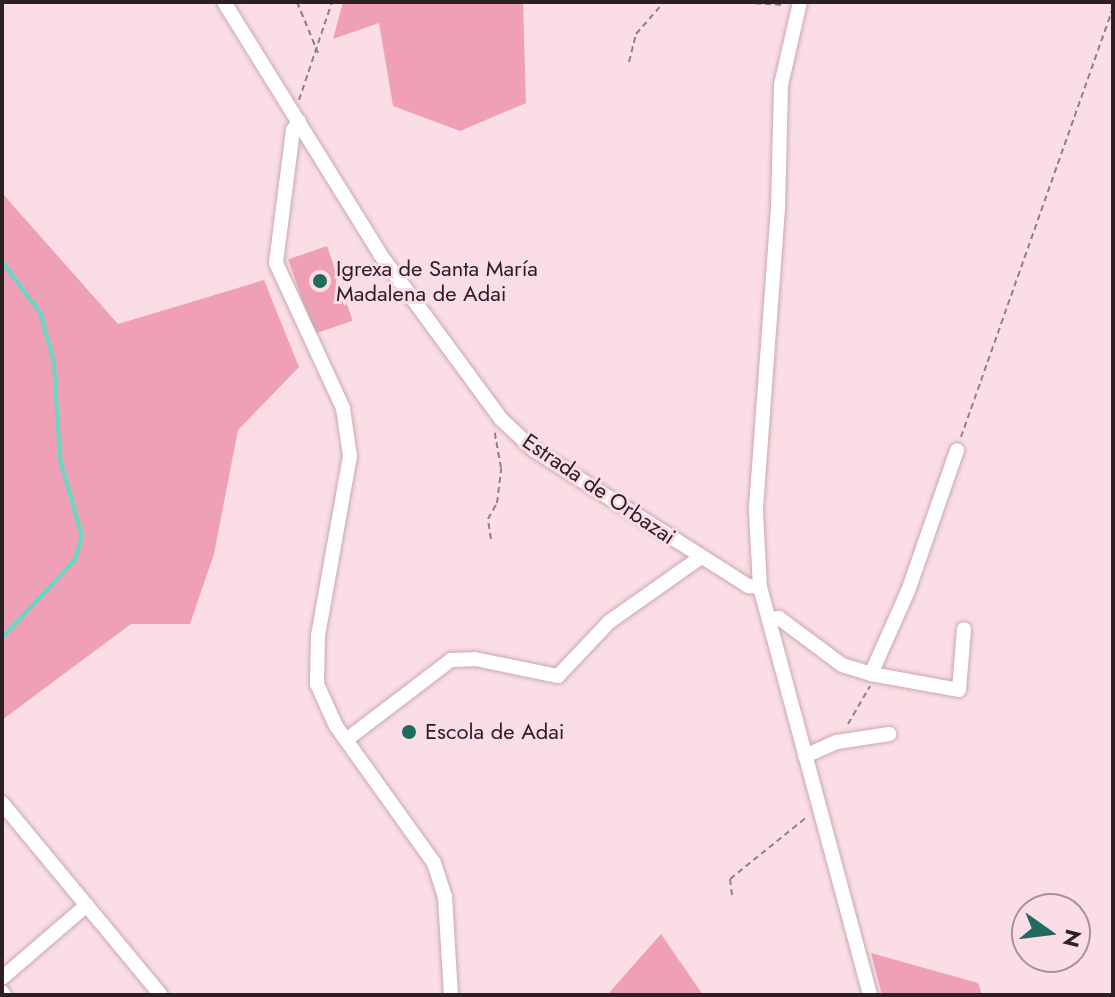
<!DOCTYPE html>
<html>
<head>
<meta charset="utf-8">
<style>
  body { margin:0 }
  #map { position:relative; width:1115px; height:997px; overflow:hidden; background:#fbdee5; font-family:Jost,sans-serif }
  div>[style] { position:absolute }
  .green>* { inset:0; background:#efa0b6; transform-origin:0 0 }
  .stream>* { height:4px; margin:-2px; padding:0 2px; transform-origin:2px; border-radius:2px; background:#64dac6 }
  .path>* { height:2px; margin-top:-1px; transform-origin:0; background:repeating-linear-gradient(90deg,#937e83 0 6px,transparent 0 10px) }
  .roads { filter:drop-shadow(0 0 2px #cba9b1) drop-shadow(0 0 2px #cba9b1) }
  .minor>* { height:14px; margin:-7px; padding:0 7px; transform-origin:7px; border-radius:7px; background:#fff }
  .dots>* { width:22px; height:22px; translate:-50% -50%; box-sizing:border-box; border:4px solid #fbdee5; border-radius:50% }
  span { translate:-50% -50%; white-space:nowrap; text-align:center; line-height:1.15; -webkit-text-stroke:6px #fbdee5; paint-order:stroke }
  .poi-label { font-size:22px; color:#2d2023 }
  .left { translate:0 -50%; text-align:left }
  .street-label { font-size:22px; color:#2d2023 }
  .frame { position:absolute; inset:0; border:4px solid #2d2023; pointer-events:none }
  .north { position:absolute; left:1011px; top:893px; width:80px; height:80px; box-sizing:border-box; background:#fbdee5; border:2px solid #a99297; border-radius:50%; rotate:104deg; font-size:22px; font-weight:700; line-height:32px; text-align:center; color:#2d2023 }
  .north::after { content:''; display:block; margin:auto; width:28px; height:36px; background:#22695e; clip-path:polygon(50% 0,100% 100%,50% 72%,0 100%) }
</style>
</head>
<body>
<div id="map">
  <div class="green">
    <i style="clip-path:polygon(343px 2px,523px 2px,526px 103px,460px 131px,393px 106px,379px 23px,333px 39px)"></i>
    <i style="clip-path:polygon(2px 193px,118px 324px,264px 280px,299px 367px,238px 430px,214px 554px,190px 624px,131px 624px,2px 720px)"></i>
    <i style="left:327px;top:246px;width:79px;height:41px;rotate:71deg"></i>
    <i style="clip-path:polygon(661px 934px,703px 995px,607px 995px)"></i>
    <i style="clip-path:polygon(871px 953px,978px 983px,982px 995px,882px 995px)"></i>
  </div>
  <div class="stream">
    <i style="left:2px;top:262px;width:63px;rotate:52.8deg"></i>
    <i style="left:40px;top:312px;width:52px;rotate:74.4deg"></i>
    <i style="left:54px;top:362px;width:97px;rotate:86.5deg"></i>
    <i style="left:60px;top:459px;width:80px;rotate:74.1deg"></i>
    <i style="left:82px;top:536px;width:25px;rotate:106deg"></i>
    <i style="left:75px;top:560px;width:107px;rotate:133.1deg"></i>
  </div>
  <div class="path">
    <i style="left:297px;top:2px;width:55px;rotate:67.6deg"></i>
    <i style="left:735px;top:2px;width:50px;rotate:3.4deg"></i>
    <i style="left:629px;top:62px;width:29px;rotate:-76deg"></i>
    <i style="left:636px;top:34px;width:43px;rotate:-48.8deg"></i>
    <i style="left:299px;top:100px;width:103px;rotate:-71.4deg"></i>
    <i style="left:2px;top:385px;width:157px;rotate:90deg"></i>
    <i style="left:961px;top:437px;width:455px;rotate:-70.5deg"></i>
    <i style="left:491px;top:539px;width:20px;rotate:-99deg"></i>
    <i style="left:488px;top:519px;width:18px;rotate:-61deg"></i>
    <i style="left:497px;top:503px;width:35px;rotate:-83deg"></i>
    <i style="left:501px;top:468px;width:36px;rotate:-100deg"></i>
    <i style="left:848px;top:724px;width:44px;rotate:-59.9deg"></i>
    <i style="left:732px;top:895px;width:16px;rotate:-97deg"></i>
    <i style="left:730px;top:879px;width:100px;rotate:-38.9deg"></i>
  </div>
  <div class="roads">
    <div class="minor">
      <i style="left:224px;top:2px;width:300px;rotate:58.2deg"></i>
      <i style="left:382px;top:257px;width:201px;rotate:53.7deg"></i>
      <i style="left:501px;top:419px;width:45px;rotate:43.2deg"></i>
      <i style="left:534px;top:450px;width:254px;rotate:32.4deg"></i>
      <i style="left:748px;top:586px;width:12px;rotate:5deg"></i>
      <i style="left:800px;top:2px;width:85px;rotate:102.9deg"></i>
      <i style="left:781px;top:85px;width:123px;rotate:91.4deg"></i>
      <i style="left:778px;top:208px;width:304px;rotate:94.2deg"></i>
      <i style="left:756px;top:511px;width:76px;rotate:87deg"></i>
      <i style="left:760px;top:587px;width:423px;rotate:74.9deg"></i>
      <i style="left:299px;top:121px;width:11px;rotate:124deg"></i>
      <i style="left:293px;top:130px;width:134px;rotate:97.3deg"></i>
      <i style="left:276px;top:263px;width:160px;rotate:65.2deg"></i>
      <i style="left:343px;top:408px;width:49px;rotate:81.7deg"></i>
      <i style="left:350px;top:456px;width:182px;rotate:100.1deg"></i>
      <i style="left:318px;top:635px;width:49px;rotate:91.2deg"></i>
      <i style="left:317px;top:684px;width:46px;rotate:65.7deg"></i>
      <i style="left:336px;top:726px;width:168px;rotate:54.4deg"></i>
      <i style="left:434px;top:863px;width:36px;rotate:72deg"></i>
      <i style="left:445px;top:897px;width:98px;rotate:86.5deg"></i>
      <i style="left:771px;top:619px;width:8px;rotate:-7deg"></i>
      <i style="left:779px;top:618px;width:79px;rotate:36.7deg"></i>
      <i style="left:842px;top:665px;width:30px;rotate:17deg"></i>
      <i style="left:871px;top:674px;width:91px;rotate:-66deg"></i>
      <i style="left:908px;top:591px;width:149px;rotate:-70.8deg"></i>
      <i style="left:871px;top:674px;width:89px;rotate:10.3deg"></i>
      <i style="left:959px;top:690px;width:61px;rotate:-85.3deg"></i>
      <i style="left:346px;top:740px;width:132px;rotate:-37.3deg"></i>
      <i style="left:451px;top:660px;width:24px;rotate:-2deg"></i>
      <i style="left:475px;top:659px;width:85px;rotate:11.6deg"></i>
      <i style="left:558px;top:676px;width:74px;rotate:-46.6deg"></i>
      <i style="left:609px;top:622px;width:113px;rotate:-35.2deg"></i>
      <i style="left:805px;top:756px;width:35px;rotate:-24deg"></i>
      <i style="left:837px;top:742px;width:53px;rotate:-8.7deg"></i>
      <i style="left:2px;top:803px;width:249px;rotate:50.4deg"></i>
      <i style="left:2px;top:978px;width:112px;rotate:-40.7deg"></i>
      <i style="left:2px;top:992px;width:4px;rotate:56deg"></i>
    </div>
  </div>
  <div class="dots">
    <i style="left:320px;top:281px;background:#22695e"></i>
    <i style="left:409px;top:732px;background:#22695e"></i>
  </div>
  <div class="poi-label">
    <span class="left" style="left:336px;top:281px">Igrexa de Santa María<br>Madalena de Adai</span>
    <span class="left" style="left:425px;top:732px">Escola de Adai</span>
  </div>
  <div class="street-label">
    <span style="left:599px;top:489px;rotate:34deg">Estrada de Orbazai</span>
  </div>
  <div class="frame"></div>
  <div class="north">N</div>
</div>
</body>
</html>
